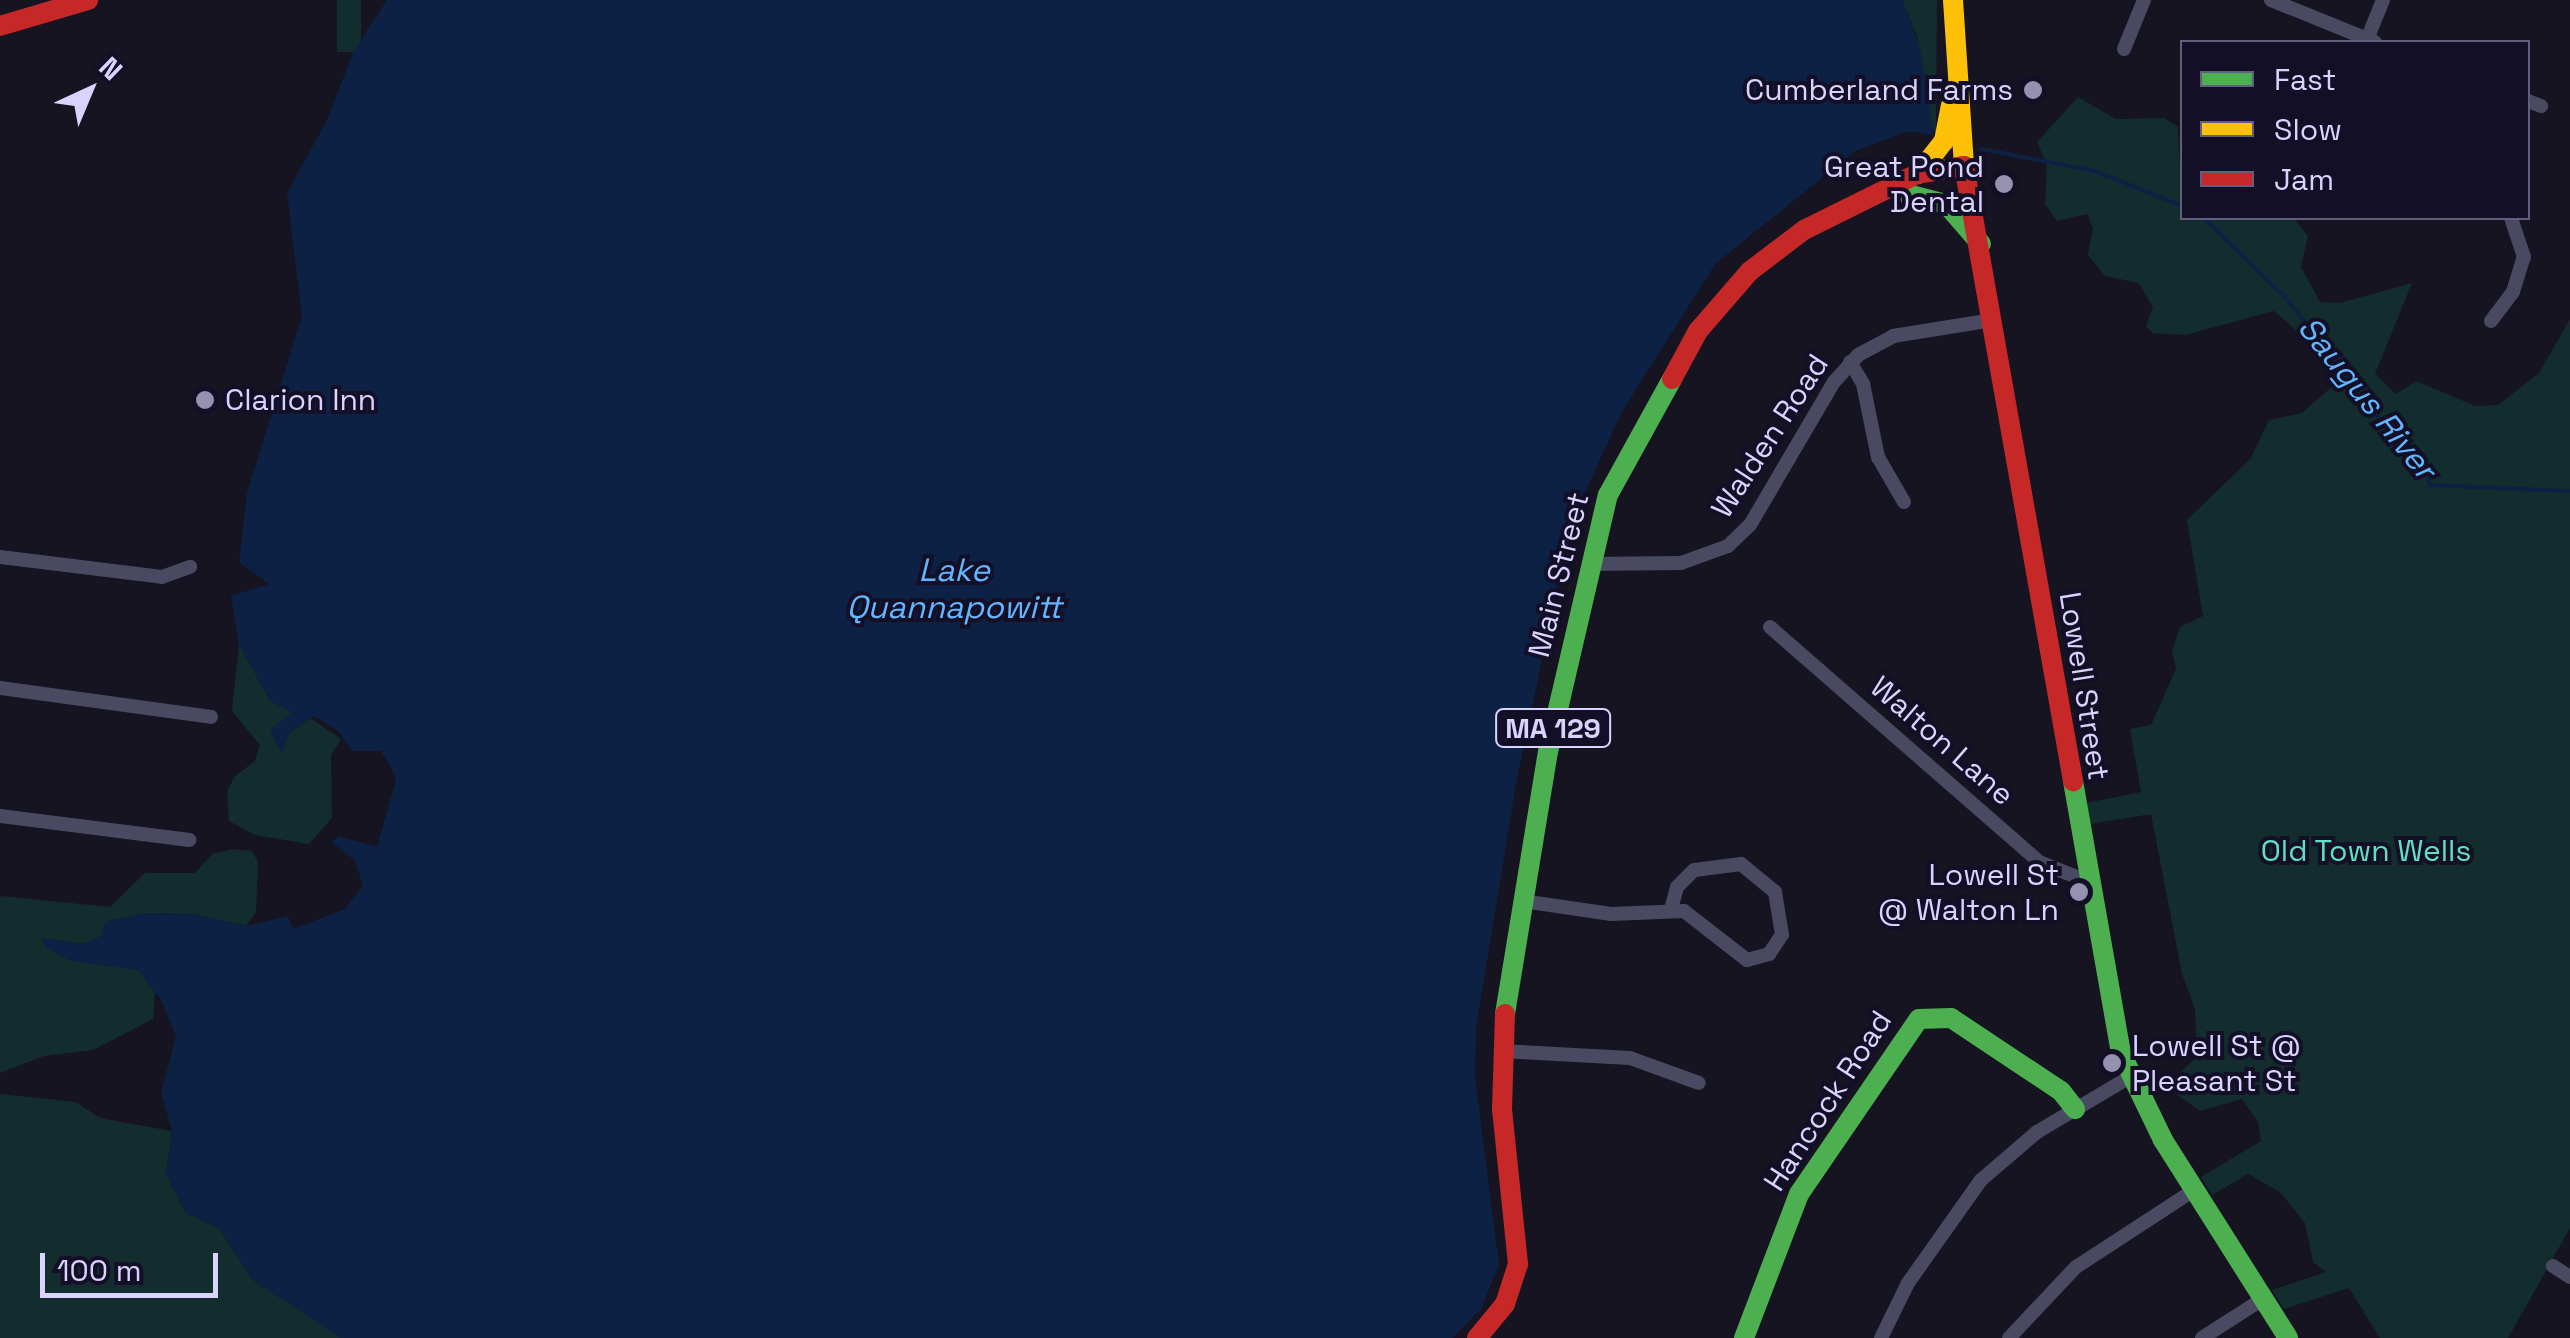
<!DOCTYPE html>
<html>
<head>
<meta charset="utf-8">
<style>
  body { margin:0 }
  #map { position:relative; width:2570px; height:1338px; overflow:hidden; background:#161421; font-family:"Space Grotesk",sans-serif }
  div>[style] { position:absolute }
  .green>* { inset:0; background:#132c2d; transform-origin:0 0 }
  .water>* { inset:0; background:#0d2144 }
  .stream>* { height:4px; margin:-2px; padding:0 2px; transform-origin:2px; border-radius:2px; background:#0d2144 }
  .street>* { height:14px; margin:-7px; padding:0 7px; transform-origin:7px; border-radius:7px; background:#4a4962 }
  .fast>* { height:20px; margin:-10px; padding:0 10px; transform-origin:10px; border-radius:10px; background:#4caf50 }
  .slow>* { height:20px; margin:-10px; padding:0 10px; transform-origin:10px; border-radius:10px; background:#ffc107 }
  .jam>* { height:20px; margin:-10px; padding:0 10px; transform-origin:10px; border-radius:10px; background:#c62828 }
  .dots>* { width:28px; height:28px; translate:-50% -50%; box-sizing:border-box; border:5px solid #130f26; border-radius:50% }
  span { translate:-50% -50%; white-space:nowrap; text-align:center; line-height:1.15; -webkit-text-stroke:8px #130f26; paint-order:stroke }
  .shield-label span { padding:2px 8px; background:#130f26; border:2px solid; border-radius:8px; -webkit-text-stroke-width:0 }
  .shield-label { font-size:28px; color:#d9d4ff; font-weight:700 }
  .poi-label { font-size:30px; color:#d9d4ff }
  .right { translate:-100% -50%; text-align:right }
  .left { translate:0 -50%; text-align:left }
  .street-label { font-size:30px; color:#d9d4ff }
  .park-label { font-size:30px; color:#5fe0c0 }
  .water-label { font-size:32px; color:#62b6ff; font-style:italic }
  .legend { position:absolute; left:2180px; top:40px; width:350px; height:180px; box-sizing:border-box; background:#130f26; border:2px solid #625e7d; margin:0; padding:12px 18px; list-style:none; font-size:30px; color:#d9d4ff }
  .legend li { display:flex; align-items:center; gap:20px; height:50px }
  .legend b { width:50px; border:2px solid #625e7d }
  .north { position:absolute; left:40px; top:40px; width:100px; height:100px; -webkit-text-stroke:8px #130f26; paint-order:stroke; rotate:44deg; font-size:28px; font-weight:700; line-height:40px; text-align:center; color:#d9d4ff }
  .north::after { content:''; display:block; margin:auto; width:35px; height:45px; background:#d9d4ff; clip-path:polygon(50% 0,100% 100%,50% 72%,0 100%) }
  .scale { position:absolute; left:40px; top:1253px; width:178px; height:45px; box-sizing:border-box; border:5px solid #d9d4ff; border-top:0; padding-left:12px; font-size:30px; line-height:35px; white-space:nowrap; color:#d9d4ff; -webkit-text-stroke:8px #130f26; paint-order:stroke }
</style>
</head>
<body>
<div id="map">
  <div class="green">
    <i style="left:337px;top:0;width:24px;height:52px"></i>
    <i style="clip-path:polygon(1902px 0,1937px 0,1936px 134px,1927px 119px,1917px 37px)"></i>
    <i style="clip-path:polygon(2078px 97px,2116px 119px,2164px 118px,2178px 127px,2182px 218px,2294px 218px,2308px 236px,2301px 267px,2320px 302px,2340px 303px,2412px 283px,2375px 374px,2396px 394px,2416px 381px,2475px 406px,2498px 405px,2539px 373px,2570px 319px,2570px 1228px,2508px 1338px,2380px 1338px,2349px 1288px,2284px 1309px,2272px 1290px,2326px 1272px,2313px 1262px,2305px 1223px,2280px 1192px,2248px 1174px,2212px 1195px,2201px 1177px,2261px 1141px,2258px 1122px,2242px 1099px,2200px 1111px,2172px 1091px,2173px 1079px,2197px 1057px,2195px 1009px,2182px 974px,2151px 814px,2090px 824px,2086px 803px,2141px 792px,2130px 729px,2151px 725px,2176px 669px,2172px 652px,2180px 627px,2203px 616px,2187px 520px,2251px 458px,2269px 420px,2302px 413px,2335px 384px,2335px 365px,2274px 311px,2185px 335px,2153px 333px,2146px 326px,2153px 308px,2139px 283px,2105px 276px,2088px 255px,2093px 228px,2087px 214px,2057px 221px,2045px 204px,2047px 165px,2037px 142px)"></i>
    <i style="clip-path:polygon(239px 644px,270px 701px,292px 712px,272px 734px,282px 753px,289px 733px,309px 717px,341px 739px,331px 755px,332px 818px,309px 844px,255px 835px,229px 821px,227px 792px,234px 777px,255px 761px,260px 745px,232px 711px)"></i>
    <i style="clip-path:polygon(233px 849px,252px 851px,258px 862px,256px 912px,246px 926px,193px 914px,146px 913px,109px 921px,102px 936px,84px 944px,42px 938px,69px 960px,139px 970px,155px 992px,153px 1019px,93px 1050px,44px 1056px,0 1073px,0 896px,110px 907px,145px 873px,195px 873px,212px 854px)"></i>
    <i style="clip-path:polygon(0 1094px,76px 1102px,100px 1118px,172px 1131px,166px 1174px,186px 1213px,219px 1228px,253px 1280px,341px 1338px,0 1338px)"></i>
  </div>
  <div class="water">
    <i style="clip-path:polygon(387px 0,1902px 0,1920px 48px,1934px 136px,1908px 131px,1855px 151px,1715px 264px,1621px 413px,1570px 526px,1516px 784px,1476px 1028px,1475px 1078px,1499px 1264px,1481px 1309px,1452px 1338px,341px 1338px,253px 1280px,219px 1228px,186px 1213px,166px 1174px,172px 1131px,161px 1093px,176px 1036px,161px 1000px,138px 970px,69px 960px,46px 948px,42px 938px,84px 944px,102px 936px,105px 922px,146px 913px,193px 914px,247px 926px,288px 916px,293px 929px,345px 909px,363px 886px,355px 861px,332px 842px,339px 836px,377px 847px,396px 780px,392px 769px,381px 751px,353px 751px,337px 730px,314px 716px,289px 733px,282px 754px,270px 730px,292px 712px,270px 701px,239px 644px,231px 596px,269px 584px,239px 562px,247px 493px,302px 316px,287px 193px,327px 120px,354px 50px)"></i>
  </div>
  <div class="stream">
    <i style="left:1981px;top:149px;width:116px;rotate:10.9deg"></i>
    <i style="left:2095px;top:171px;width:94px;rotate:21.9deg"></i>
    <i style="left:2204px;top:218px;width:115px;rotate:44.3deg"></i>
    <i style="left:2286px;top:298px;width:150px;rotate:52.3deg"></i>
    <i style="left:2378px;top:417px;width:57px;rotate:42.9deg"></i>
    <i style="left:2420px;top:456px;width:31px;rotate:71deg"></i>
    <i style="left:2430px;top:485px;width:140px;rotate:2.5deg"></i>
  </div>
  <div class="street">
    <i style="left:2271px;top:0;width:112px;rotate:22deg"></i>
    <i style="left:2366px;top:42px;width:45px;rotate:-68deg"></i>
    <i style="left:2124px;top:49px;width:53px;rotate:-67.8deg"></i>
    <i style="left:2528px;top:101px;width:14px;rotate:21deg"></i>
    <i style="left:2491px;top:321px;width:36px;rotate:-53deg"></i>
    <i style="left:2513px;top:292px;width:37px;rotate:-73deg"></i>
    <i style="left:2524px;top:257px;width:41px;rotate:-108.4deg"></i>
    <i style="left:1850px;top:362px;width:26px;rotate:59deg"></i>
    <i style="left:1863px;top:384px;width:75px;rotate:78.4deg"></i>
    <i style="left:1878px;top:457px;width:52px;rotate:60deg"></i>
    <i style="left:0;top:557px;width:163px;rotate:7deg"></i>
    <i style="left:162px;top:577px;width:30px;rotate:-20deg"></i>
    <i style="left:1590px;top:564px;width:91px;rotate:-0.6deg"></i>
    <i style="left:1681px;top:563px;width:50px;rotate:-19.9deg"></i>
    <i style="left:1728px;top:546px;width:30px;rotate:-44deg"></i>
    <i style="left:1750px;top:525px;width:166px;rotate:-59.6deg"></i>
    <i style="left:1834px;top:382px;width:36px;rotate:-48deg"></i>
    <i style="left:1858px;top:355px;width:40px;rotate:-28deg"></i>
    <i style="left:1893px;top:336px;width:101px;rotate:-9.1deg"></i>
    <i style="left:1770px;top:627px;width:357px;rotate:41.1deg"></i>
    <i style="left:2039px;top:862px;width:52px;rotate:21.6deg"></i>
    <i style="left:0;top:688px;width:213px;rotate:7.8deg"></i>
    <i style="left:0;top:816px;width:191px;rotate:7.2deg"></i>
    <i style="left:1522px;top:901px;width:90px;rotate:8.3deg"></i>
    <i style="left:1611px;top:914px;width:73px;rotate:-2.4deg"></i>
    <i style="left:1684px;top:911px;width:80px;rotate:37.9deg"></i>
    <i style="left:1747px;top:960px;width:23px;rotate:-15deg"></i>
    <i style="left:1769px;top:954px;width:23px;rotate:-56deg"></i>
    <i style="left:1782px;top:935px;width:44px;rotate:-99.2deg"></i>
    <i style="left:1775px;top:892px;width:44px;rotate:-140.5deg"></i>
    <i style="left:1741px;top:864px;width:47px;rotate:172.7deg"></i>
    <i style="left:1694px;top:870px;width:24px;rotate:135deg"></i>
    <i style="left:1677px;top:887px;width:24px;rotate:105deg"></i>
    <i style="left:1501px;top:1051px;width:129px;rotate:3.1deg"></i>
    <i style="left:1630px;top:1058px;width:73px;rotate:19.9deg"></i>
    <i style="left:2553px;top:1266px;width:20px;rotate:33deg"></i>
    <i style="left:1881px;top:1338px;width:61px;rotate:-63.9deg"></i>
    <i style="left:1908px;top:1283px;width:126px;rotate:-54.7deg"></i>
    <i style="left:1981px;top:1180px;width:74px;rotate:-40.6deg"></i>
    <i style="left:2037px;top:1132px;width:108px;rotate:-30.6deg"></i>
    <i style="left:2009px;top:1338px;width:98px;rotate:-46.7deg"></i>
    <i style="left:2076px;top:1267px;width:141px;rotate:-33.1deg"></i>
    <i style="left:2202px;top:1338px;width:72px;rotate:-32.6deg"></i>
  </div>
  <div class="fast">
    <i style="left:1907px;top:194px;width:40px;rotate:14.4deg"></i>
    <i style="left:1946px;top:204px;width:53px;rotate:48.8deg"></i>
    <i style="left:2073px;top:781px;width:276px;rotate:80deg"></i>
    <i style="left:2121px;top:1053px;width:97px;rotate:64.2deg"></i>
    <i style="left:2163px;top:1140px;width:234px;rotate:57.7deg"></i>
    <i style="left:1505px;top:1014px;width:266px;rotate:-80.7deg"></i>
    <i style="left:1548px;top:752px;width:264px;rotate:-76.9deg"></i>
    <i style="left:1608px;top:495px;width:132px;rotate:-61.1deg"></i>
    <i style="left:1744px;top:1338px;width:154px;rotate:-69.1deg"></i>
    <i style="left:1799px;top:1194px;width:212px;rotate:-55.6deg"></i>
    <i style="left:1919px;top:1019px;width:32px;rotate:-2deg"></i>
    <i style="left:1951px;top:1018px;width:132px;rotate:33.6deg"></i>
    <i style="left:2061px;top:1091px;width:23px;rotate:52deg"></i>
  </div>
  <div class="slow">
    <i style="left:1953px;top:0;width:166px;rotate:86.2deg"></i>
    <i style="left:1918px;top:174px;width:42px;rotate:-51.8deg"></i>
    <i style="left:1944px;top:141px;width:36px;rotate:-79deg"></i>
  </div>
  <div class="jam">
    <i style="left:0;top:26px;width:92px;rotate:-16.5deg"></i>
    <i style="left:1964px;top:166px;width:625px;rotate:79.95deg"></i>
    <i style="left:1672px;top:379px;width:55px;rotate:-61.6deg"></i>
    <i style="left:1698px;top:331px;width:79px;rotate:-49.1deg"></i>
    <i style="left:1750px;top:271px;width:68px;rotate:-37.2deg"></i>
    <i style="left:1804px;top:230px;width:126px;rotate:-26.4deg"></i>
    <i style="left:1917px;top:174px;width:48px;rotate:-9.7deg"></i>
    <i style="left:1477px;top:1338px;width:44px;rotate:-50.5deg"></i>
    <i style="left:1505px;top:1304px;width:42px;rotate:-72deg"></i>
    <i style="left:1518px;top:1264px;width:156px;rotate:-95.9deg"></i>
    <i style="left:1502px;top:1109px;width:95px;rotate:-88.2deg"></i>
  </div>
  <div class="dots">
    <i style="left:2033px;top:90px;background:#9591b1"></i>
    <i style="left:2004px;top:184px;background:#9591b1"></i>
    <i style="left:205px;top:400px;background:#9591b1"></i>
    <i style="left:2079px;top:892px;background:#9591b1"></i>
    <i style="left:2112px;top:1063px;background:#9591b1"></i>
  </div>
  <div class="shield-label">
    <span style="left:1553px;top:728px">MA 129</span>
  </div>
  <div class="poi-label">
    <span class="right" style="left:2013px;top:90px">Cumberland Farms</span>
    <span class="right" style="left:1984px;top:184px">Great Pond<br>Dental</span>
    <span class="left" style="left:225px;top:400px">Clarion Inn</span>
    <span class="right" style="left:2059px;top:892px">Lowell St<br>@ Walton Ln</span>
    <span class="left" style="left:2132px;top:1063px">Lowell St @<br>Pleasant St</span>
  </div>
  <div class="street-label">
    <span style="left:1770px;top:436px;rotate:-57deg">Walden Road</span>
    <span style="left:1559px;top:575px;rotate:-76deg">Main Street</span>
    <span style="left:2084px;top:686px;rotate:81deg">Lowell Street</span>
    <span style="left:1942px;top:741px;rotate:41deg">Walton Lane</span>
    <span style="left:1828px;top:1101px;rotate:-57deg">Hancock Road</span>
  </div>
  <div class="park-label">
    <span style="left:2366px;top:851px">Old Town Wells</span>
  </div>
  <div class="water-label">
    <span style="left:2367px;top:398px;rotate:51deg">Saugus River</span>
    <span style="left:954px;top:589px">Lake<br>Quannapowitt</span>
  </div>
  <ul class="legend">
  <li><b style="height:12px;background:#4caf50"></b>Fast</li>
  <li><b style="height:12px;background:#ffc107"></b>Slow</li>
  <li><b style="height:12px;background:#c62828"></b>Jam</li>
  </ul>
  <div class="north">N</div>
  <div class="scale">100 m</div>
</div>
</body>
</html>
